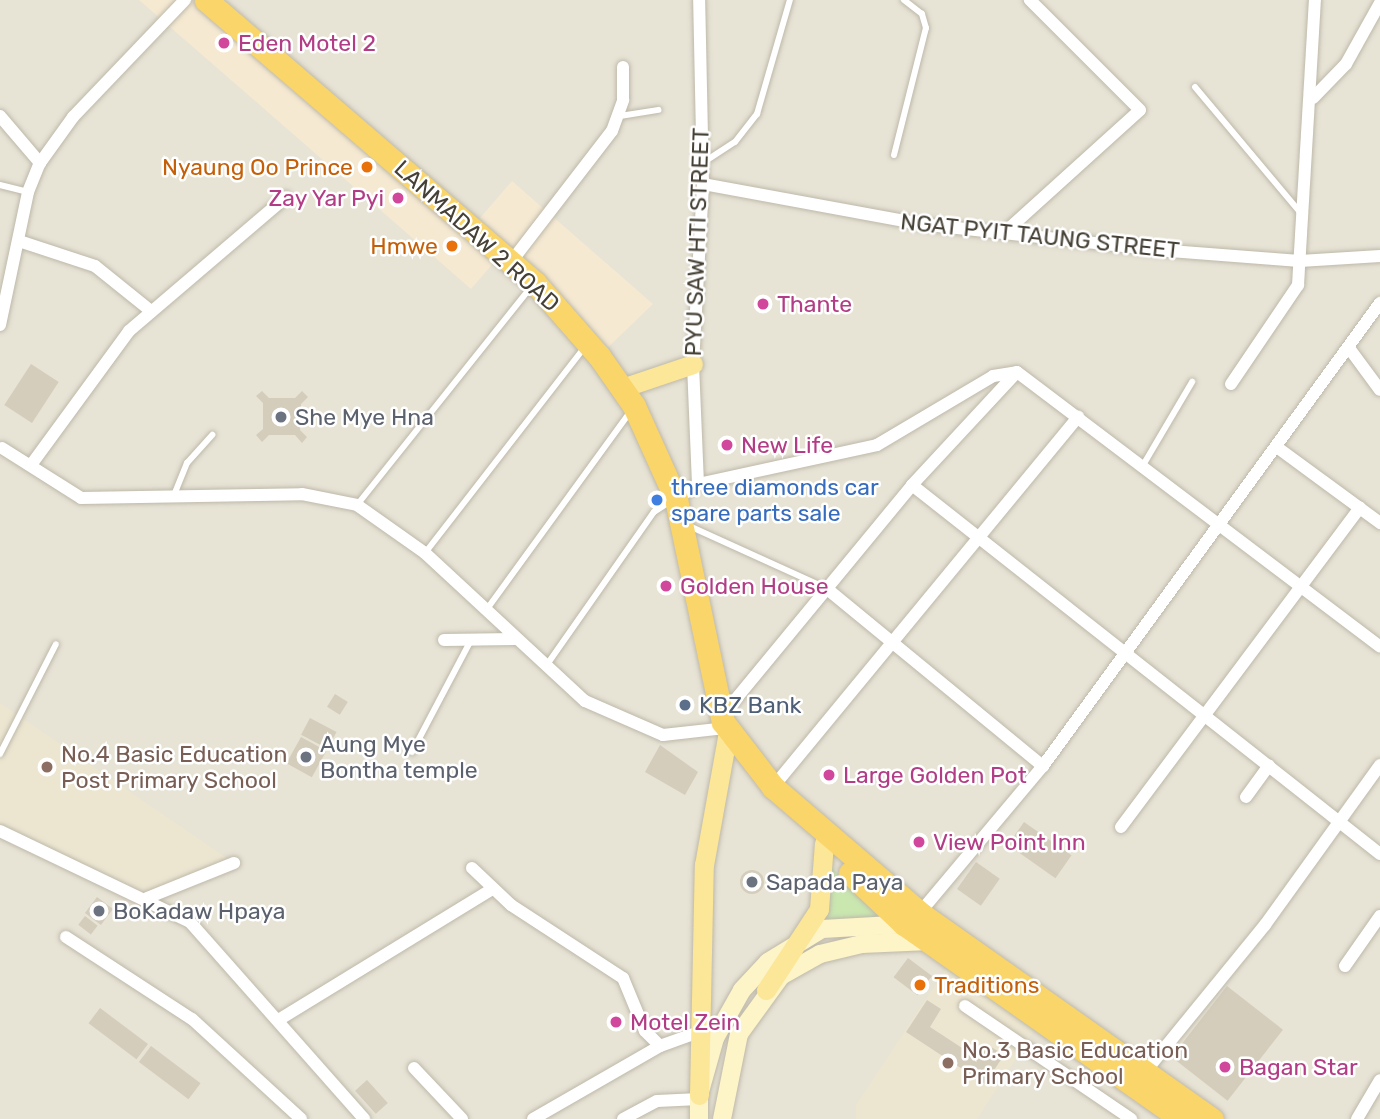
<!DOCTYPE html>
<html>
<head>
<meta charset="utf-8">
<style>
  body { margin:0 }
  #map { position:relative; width:1380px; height:1119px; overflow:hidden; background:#f3f0e7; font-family:Rubik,sans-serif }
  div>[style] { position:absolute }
  .residential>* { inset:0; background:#e7e3d5; transform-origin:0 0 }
  .commercial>* { inset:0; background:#f5e9d2 }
  .education>* { inset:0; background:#ece6d1 }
  .green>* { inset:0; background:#cae7b0 }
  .building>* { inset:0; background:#d4cdbc; transform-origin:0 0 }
  .round { border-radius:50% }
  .roads { filter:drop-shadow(0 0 2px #beb9aa) drop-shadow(0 0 2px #beb9aa) }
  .lane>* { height:6px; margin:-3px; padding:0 3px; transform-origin:3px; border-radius:3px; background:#fff }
  .street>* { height:12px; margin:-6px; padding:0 6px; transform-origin:6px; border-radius:6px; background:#fff }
  .secondary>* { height:18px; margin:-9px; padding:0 9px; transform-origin:9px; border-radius:9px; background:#fdf4c7 }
  .primary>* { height:19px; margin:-9.5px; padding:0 9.5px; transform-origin:9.5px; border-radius:9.5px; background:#fce697 }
  .highway>* { height:23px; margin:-11.5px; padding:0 11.5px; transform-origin:11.5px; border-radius:11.5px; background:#fad56a }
  .dots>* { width:19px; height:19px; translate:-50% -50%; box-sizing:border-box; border:4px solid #fff; border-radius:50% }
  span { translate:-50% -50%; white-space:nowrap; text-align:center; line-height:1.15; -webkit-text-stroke:5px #fff; paint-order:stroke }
  .hotel-label { font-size:23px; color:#b23c85 }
  .left { translate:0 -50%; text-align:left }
  .right { translate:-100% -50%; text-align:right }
  .food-label { font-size:23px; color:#c56008 }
  .street-label { font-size:23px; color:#464136 }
  .worship-label { font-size:23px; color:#5b616d }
  .shop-label { font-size:23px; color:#366cbe }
  .service-label { font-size:23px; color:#4e5e75 }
  .education-label { font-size:23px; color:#785e54 }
</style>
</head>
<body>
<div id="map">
  <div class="residential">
    <i style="left:0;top:0;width:1380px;height:1119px"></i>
  </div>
  <div class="commercial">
    <i style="clip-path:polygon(139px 0,208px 0,474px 225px,512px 181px,653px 304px,599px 356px,503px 252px,471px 289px)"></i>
  </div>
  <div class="education">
    <i style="clip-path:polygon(0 703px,234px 863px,147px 898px,0 831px)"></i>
    <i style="clip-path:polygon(950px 963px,1040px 1021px,977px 1119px,856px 1119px,856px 1105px)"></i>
  </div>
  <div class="green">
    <i style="clip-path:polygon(832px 867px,846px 884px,880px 916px,820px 925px)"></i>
  </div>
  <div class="building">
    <i style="left:31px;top:364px;width:33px;height:49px;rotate:33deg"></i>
    <i style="clip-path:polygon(262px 391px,269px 398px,295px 398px,302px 391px,308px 397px,301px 404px,300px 430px,307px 437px,302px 443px,295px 435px,269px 435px,262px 442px,256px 435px,263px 429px,263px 403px,256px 396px)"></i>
    <i style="left:335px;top:694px;width:15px;height:15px;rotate:32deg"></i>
    <i style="left:310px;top:718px;width:30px;height:19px;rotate:28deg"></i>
    <i style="left:301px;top:737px;width:29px;height:30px;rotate:29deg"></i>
    <i style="clip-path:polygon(660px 745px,698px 772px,685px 795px,645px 772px)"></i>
    <i style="left:1024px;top:822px;width:58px;height:28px;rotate:35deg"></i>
    <i style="left:976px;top:862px;width:29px;height:33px;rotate:35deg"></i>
    <i class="round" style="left:740px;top:870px;width:24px;height:24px"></i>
    <i style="left:97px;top:897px;width:20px;height:20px;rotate:37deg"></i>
    <i style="left:85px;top:916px;width:16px;height:11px;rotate:38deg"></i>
    <i style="left:908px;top:958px;width:30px;height:24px;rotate:37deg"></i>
    <i style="left:1227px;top:986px;width:71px;height:90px;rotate:38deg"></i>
    <i style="clip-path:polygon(927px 1000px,941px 1009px,930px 1027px,979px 1059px,988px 1045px,1004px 1055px,985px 1084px,906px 1032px)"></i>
    <i style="left:100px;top:1008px;width:60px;height:19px;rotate:37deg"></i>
    <i style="left:151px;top:1046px;width:62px;height:20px;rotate:37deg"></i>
    <i style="left:367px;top:1080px;width:31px;height:16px;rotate:48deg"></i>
  </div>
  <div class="roads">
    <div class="lane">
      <i style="left:1195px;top:87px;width:163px;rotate:50deg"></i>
      <i style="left:620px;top:116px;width:39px;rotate:-9deg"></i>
      <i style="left:894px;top:155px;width:131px;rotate:-75.9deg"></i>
      <i style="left:926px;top:28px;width:15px;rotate:-106deg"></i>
      <i style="left:922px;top:14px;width:23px;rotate:-142deg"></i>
      <i style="left:704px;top:162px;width:37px;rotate:-33deg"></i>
      <i style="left:735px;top:142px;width:36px;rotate:-52deg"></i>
      <i style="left:757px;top:114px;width:119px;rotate:-73.9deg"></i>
      <i style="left:0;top:185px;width:29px;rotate:14deg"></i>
      <i style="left:1142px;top:467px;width:99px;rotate:-59.5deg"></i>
      <i style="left:174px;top:495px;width:35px;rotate:-68deg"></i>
      <i style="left:187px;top:463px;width:38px;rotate:-48deg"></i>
      <i style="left:357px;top:505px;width:279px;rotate:-51.4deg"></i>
      <i style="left:687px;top:525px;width:153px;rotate:24.4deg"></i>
      <i style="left:425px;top:553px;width:261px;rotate:-52.2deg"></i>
      <i style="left:487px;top:609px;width:245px;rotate:-54deg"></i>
      <i style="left:546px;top:666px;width:188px;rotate:-55deg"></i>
      <i style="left:654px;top:512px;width:20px;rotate:-33deg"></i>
      <i style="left:412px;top:752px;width:127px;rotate:-62.2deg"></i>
      <i style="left:0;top:754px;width:123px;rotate:-63deg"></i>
    </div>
    <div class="street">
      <i style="left:1313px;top:98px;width:47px;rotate:-45.9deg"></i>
      <i style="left:1346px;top:64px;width:70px;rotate:-60.9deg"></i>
      <i style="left:0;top:116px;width:62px;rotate:49.6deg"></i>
      <i style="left:703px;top:184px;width:221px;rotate:10.4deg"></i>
      <i style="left:920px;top:224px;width:251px;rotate:6.2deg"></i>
      <i style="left:1170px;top:251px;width:130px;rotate:4.4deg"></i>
      <i style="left:1300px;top:261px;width:80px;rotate:-3.6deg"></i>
      <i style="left:1004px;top:233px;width:183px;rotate:-42.1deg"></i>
      <i style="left:1140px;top:110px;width:156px;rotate:-135deg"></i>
      <i style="left:19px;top:241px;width:80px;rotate:18.2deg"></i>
      <i style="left:95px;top:266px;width:72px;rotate:38.8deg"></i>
      <i style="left:511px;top:262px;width:165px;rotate:-52.4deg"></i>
      <i style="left:612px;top:131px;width:33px;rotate:-70deg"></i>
      <i style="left:623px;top:100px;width:33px;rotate:-90deg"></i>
      <i style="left:0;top:325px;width:136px;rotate:-78.1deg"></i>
      <i style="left:28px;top:192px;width:31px;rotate:-68deg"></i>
      <i style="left:40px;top:163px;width:57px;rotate:-54.3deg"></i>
      <i style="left:73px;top:117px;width:162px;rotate:-46.3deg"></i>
      <i style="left:1349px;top:348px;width:52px;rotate:53.6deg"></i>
      <i style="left:1231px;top:384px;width:120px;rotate:-55.9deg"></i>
      <i style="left:1298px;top:285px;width:286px;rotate:-86.6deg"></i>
      <i style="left:2px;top:448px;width:93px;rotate:32.3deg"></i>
      <i style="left:81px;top:498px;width:221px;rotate:-1deg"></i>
      <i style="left:302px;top:494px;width:56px;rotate:11.3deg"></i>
      <i style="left:357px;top:505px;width:83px;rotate:35.2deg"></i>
      <i style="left:425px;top:553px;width:218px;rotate:42.8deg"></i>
      <i style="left:585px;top:701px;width:85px;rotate:23.6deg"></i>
      <i style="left:663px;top:735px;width:62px;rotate:-6.4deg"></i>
      <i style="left:1278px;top:448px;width:127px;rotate:36.3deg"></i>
      <i style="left:31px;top:465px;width:166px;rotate:-53.8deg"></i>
      <i style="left:129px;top:331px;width:206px;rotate:-40.5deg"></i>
      <i style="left:698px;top:484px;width:120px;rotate:-92.4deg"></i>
      <i style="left:693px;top:364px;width:180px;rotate:-86.8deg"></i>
      <i style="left:703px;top:184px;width:184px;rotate:-91.2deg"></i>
      <i style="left:912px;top:485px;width:596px;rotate:38.25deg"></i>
      <i style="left:676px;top:499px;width:27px;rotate:-34deg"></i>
      <i style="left:698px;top:484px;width:183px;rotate:-12.3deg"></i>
      <i style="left:877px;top:445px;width:135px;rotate:-30.7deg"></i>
      <i style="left:993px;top:376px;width:24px;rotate:-9deg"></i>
      <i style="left:826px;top:588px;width:281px;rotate:39.4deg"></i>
      <i style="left:444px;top:640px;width:71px;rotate:-0.8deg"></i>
      <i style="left:721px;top:717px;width:301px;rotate:-50.5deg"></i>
      <i style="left:912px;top:485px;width:154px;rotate:-47.1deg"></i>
      <i style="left:1017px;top:372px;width:455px;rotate:37.1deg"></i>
      <i style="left:773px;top:787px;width:480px;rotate:-50.5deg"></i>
      <i style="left:1246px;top:797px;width:39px;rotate:-54deg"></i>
      <i style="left:1121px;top:827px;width:399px;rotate:-53.2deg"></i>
      <i style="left:0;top:831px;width:211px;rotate:25.6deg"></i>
      <i style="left:190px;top:922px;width:263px;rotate:48.5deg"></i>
      <i style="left:472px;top:868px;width:54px;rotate:43.5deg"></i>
      <i style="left:511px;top:905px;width:134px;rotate:33.1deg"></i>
      <i style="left:623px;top:978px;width:57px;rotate:67.5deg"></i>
      <i style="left:645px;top:1031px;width:21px;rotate:45deg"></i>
      <i style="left:147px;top:898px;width:94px;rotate:-21.9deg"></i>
      <i style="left:917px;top:916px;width:196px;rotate:-50deg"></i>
      <i style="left:1043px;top:766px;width:573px;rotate:-53.95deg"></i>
      <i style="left:66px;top:937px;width:150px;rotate:33.1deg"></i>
      <i style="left:192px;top:1019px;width:148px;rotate:42.5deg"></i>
      <i style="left:1345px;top:966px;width:61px;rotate:-55deg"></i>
      <i style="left:965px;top:1006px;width:201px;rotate:34.2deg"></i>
      <i style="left:280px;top:1019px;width:249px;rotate:-31.5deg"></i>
      <i style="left:414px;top:1068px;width:70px;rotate:46.7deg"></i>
      <i style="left:1145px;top:1072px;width:190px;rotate:-50.8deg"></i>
      <i style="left:1265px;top:925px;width:197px;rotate:-54.3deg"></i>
      <i style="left:533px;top:1119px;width:146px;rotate:-29.9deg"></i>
      <i style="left:660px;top:1046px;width:41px;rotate:-19.7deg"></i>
      <i style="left:623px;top:1119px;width:38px;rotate:-28deg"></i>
      <i style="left:657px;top:1101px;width:42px;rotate:-2.7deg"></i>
      <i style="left:1357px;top:1119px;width:45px;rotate:-59.5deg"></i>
    </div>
    <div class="secondary">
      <i style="left:699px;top:1119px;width:24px;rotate:-90deg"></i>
      <i style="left:699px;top:1095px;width:59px;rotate:-74.3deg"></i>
      <i style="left:715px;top:1038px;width:55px;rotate:-60.6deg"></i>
      <i style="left:742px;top:990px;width:38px;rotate:-47deg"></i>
      <i style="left:768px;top:962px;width:63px;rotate:-31.4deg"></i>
      <i style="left:822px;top:929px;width:88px;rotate:-3.3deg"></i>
      <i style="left:722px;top:1119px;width:87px;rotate:-78.7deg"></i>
      <i style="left:739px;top:1034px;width:72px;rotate:-54.1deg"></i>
      <i style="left:781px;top:976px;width:45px;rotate:-29.4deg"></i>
      <i style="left:820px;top:954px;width:43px;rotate:-13.4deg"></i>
      <i style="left:862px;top:944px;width:67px;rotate:-2.6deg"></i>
    </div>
    <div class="primary">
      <i style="left:622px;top:388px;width:75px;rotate:-18.7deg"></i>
      <i style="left:766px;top:990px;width:97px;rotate:-56.8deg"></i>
      <i style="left:819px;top:909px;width:66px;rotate:-85.7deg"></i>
      <i style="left:699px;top:1095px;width:230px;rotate:-88.8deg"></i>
      <i style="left:704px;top:865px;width:135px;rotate:-79.8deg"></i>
    </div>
    <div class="highway">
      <i style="left:206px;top:0;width:434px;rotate:40.7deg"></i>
      <i style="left:535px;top:283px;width:97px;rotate:48.8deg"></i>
      <i style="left:599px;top:356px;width:61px;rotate:55deg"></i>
      <i style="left:634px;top:406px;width:102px;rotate:65.7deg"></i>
      <i style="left:676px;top:499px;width:228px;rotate:78.1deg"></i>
      <i style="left:723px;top:722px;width:82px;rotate:52.4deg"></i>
      <i style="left:773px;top:787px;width:195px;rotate:40.6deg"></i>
      <i style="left:921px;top:914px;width:356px;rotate:35.2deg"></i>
      <i style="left:850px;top:873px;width:74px;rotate:43.4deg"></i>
      <i style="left:904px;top:924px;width:339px;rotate:35.1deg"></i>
    </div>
  </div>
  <div class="dots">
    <i style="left:224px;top:43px;background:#d1479c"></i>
    <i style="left:367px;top:167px;background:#e8710a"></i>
    <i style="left:398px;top:198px;background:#d1479c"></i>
    <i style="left:452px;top:246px;background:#e8710a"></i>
    <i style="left:763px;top:304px;background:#d1479c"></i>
    <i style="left:281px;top:417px;background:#6b7280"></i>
    <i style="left:727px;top:445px;background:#d1479c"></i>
    <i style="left:657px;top:500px;background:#3f7fe0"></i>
    <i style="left:666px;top:586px;background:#d1479c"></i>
    <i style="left:685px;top:705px;background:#5c6f8a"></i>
    <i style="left:306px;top:757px;background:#6b7280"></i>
    <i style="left:47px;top:767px;background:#8d6e63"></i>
    <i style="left:829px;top:775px;background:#d1479c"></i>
    <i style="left:919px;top:842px;background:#d1479c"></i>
    <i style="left:752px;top:882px;background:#6b7280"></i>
    <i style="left:99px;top:911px;background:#6b7280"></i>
    <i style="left:920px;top:985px;background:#e8710a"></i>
    <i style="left:616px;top:1022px;background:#d1479c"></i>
    <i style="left:948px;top:1063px;background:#8d6e63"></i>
    <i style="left:1225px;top:1067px;background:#d1479c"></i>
  </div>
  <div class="hotel-label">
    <span class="left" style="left:238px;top:43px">Eden Motel 2</span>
    <span class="right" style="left:384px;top:198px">Zay Yar Pyi</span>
    <span class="left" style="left:777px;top:304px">Thante</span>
    <span class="left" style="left:741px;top:445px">New Life</span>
    <span class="left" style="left:680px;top:586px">Golden House</span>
    <span class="left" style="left:843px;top:775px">Large Golden Pot</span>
    <span class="left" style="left:933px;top:842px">View Point Inn</span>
    <span class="left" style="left:630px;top:1022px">Motel Zein</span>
    <span class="left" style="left:1239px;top:1067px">Bagan Star</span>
  </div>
  <div class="food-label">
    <span class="right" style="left:353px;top:167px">Nyaung Oo Prince</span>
    <span class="right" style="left:438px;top:246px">Hmwe</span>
    <span class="left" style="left:934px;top:985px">Traditions</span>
  </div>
  <div class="street-label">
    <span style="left:477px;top:236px;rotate:42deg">LANMADAW 2 ROAD</span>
    <span style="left:1040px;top:236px;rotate:6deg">NGAT PYIT TAUNG STREET</span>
    <span style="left:697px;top:242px;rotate:-88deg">PYU SAW HTI STREET</span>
  </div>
  <div class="worship-label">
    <span class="left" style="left:295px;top:417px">She Mye Hna</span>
    <span class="left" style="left:320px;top:757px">Aung Mye<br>Bontha temple</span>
    <span class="left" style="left:766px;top:882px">Sapada Paya</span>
    <span class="left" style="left:113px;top:911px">BoKadaw Hpaya</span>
  </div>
  <div class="shop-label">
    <span class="left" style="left:671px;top:500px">three diamonds car<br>spare parts sale</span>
  </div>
  <div class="service-label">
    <span class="left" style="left:699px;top:705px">KBZ Bank</span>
  </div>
  <div class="education-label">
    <span class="left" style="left:61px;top:767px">No.4 Basic Education<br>Post Primary School</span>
    <span class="left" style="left:962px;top:1063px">No.3 Basic Education<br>Primary School</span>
  </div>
</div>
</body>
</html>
